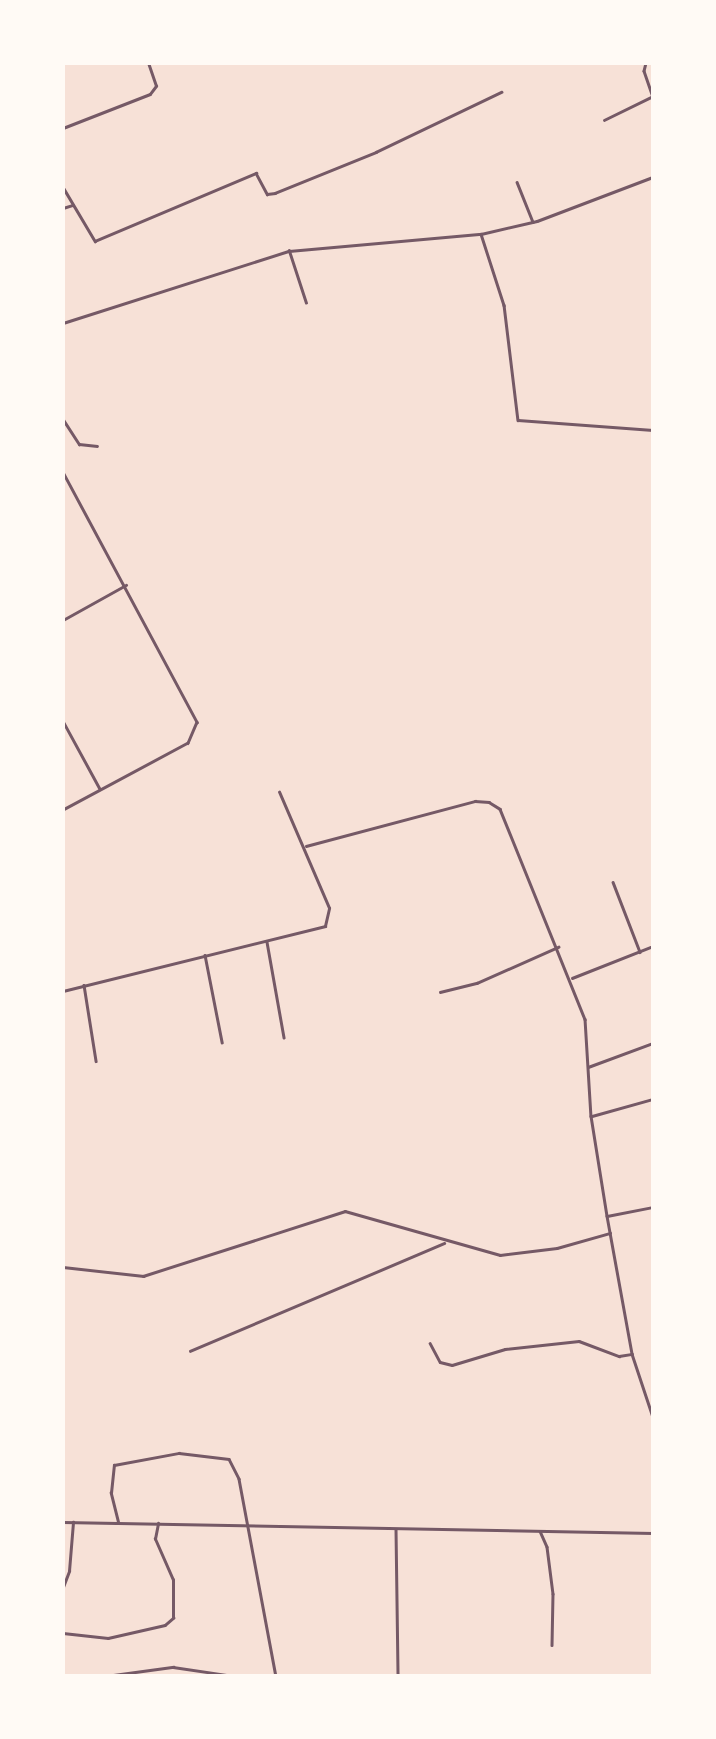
<!DOCTYPE html>
<html>
<head>
<meta charset="utf-8">
<style>
  body { margin:0 }
  #map { position:relative; width:716px; height:1739px; overflow:hidden; background:#f7e1d7; font-family:"Sofia Sans Condensed",sans-serif }
  div>[style] { position:absolute }
  .minor>* { height:2.5px; margin:-1.25px; padding:0 1.25px; transform-origin:1.25px; border-radius:1.25px; background:#755966 }
  span { translate:-50% -50%; white-space:nowrap; text-align:center; line-height:1.15; -webkit-text-stroke:7px #fffaf5; paint-order:stroke }
  .frame { position:absolute; inset:0; border:65px solid #fffaf5; pointer-events:none }
</style>
</head>
<body>
<div id="map">
  <div class="minor">
    <i style="left:646px;top:63px;width:8px;rotate:104deg"></i>
    <i style="left:644px;top:71px;width:28px;rotate:71deg"></i>
    <i style="left:604px;top:120px;width:55px;rotate:-26.1deg"></i>
    <i style="left:63px;top:128px;width:93px;rotate:-21.3deg"></i>
    <i style="left:150px;top:94px;width:10px;rotate:-53deg"></i>
    <i style="left:156px;top:86px;width:24px;rotate:-109deg"></i>
    <i style="left:517px;top:182px;width:43px;rotate:68.2deg"></i>
    <i style="left:63px;top:187px;width:63px;rotate:59.3deg"></i>
    <i style="left:95px;top:241px;width:175px;rotate:-22.9deg"></i>
    <i style="left:256px;top:173px;width:24px;rotate:62deg"></i>
    <i style="left:267px;top:194px;width:8px;rotate:-7deg"></i>
    <i style="left:275px;top:193px;width:109px;rotate:-22.1deg"></i>
    <i style="left:376px;top:152px;width:139px;rotate:-25.6deg"></i>
    <i style="left:63px;top:208px;width:10px;rotate:-17deg"></i>
    <i style="left:481px;top:234px;width:75px;rotate:72.1deg"></i>
    <i style="left:504px;top:305px;width:116px;rotate:83.1deg"></i>
    <i style="left:518px;top:420px;width:135px;rotate:4.2deg"></i>
    <i style="left:306px;top:303px;width:55px;rotate:-108.1deg"></i>
    <i style="left:289px;top:251px;width:193px;rotate:-5.1deg"></i>
    <i style="left:481px;top:234px;width:57px;rotate:-13.1deg"></i>
    <i style="left:537px;top:221px;width:124px;rotate:-20.8deg"></i>
    <i style="left:63px;top:323px;width:237px;rotate:-17.7deg"></i>
    <i style="left:63px;top:419px;width:30px;rotate:57deg"></i>
    <i style="left:79px;top:444px;width:18px;rotate:6deg"></i>
    <i style="left:63px;top:472px;width:284px;rotate:61.8deg"></i>
    <i style="left:197px;top:722px;width:23px;rotate:113deg"></i>
    <i style="left:188px;top:743px;width:142px;rotate:151.8deg"></i>
    <i style="left:63px;top:620px;width:72px;rotate:-29.1deg"></i>
    <i style="left:63px;top:721px;width:77px;rotate:61.4deg"></i>
    <i style="left:306px;top:846px;width:175px;rotate:-14.9deg"></i>
    <i style="left:475px;top:801px;width:14px;rotate:4deg"></i>
    <i style="left:489px;top:802px;width:13px;rotate:32deg"></i>
    <i style="left:500px;top:809px;width:227px;rotate:68deg"></i>
    <i style="left:585px;top:1019px;width:97px;rotate:86.5deg"></i>
    <i style="left:591px;top:1116px;width:101px;rotate:80.9deg"></i>
    <i style="left:607px;top:1216px;width:140px;rotate:79.7deg"></i>
    <i style="left:632px;top:1354px;width:66px;rotate:71.6deg"></i>
    <i style="left:613px;top:882px;width:75px;rotate:68.9deg"></i>
    <i style="left:267px;top:942px;width:97px;rotate:79.9deg"></i>
    <i style="left:205px;top:955px;width:89px;rotate:78.9deg"></i>
    <i style="left:572px;top:978px;width:87px;rotate:-21.6deg"></i>
    <i style="left:84px;top:985px;width:77px;rotate:81deg"></i>
    <i style="left:63px;top:991px;width:270px;rotate:-13.9deg"></i>
    <i style="left:325px;top:926px;width:18px;rotate:-77deg"></i>
    <i style="left:329px;top:908px;width:126px;rotate:-113.3deg"></i>
    <i style="left:440px;top:992px;width:38px;rotate:-14deg"></i>
    <i style="left:477px;top:983px;width:89px;rotate:-24deg"></i>
    <i style="left:588px;top:1067px;width:69px;rotate:-20.3deg"></i>
    <i style="left:592px;top:1116px;width:63px;rotate:-15.6deg"></i>
    <i style="left:607px;top:1216px;width:47px;rotate:-11.1deg"></i>
    <i style="left:63px;top:1267px;width:81px;rotate:6.4deg"></i>
    <i style="left:143px;top:1276px;width:212px;rotate:-17.8deg"></i>
    <i style="left:345px;top:1211px;width:161px;rotate:15.8deg"></i>
    <i style="left:500px;top:1255px;width:57px;rotate:-7deg"></i>
    <i style="left:557px;top:1248px;width:55px;rotate:-15.8deg"></i>
    <i style="left:430px;top:1343px;width:21px;rotate:62deg"></i>
    <i style="left:440px;top:1362px;width:12px;rotate:14deg"></i>
    <i style="left:452px;top:1365px;width:55px;rotate:-16.8deg"></i>
    <i style="left:505px;top:1349px;width:74px;rotate:-6.2deg"></i>
    <i style="left:579px;top:1341px;width:43px;rotate:20.6deg"></i>
    <i style="left:619px;top:1356px;width:13px;rotate:-9deg"></i>
    <i style="left:190px;top:1351px;width:276px;rotate:-23deg"></i>
    <i style="left:63px;top:1522px;width:590px;rotate:1.07deg"></i>
    <i style="left:118px;top:1522px;width:30px;rotate:-104deg"></i>
    <i style="left:111px;top:1493px;width:28px;rotate:-84deg"></i>
    <i style="left:114px;top:1465px;width:66px;rotate:-10.5deg"></i>
    <i style="left:179px;top:1453px;width:50px;rotate:6.8deg"></i>
    <i style="left:229px;top:1459px;width:22px;rotate:63deg"></i>
    <i style="left:239px;top:1479px;width:200px;rotate:79.4deg"></i>
    <i style="left:396px;top:1529px;width:147px;rotate:89.2deg"></i>
    <i style="left:540px;top:1531px;width:17px;rotate:66deg"></i>
    <i style="left:547px;top:1547px;width:47px;rotate:82.7deg"></i>
    <i style="left:553px;top:1594px;width:51px;rotate:91.1deg"></i>
    <i style="left:63px;top:1587px;width:17px;rotate:-69deg"></i>
    <i style="left:69px;top:1571px;width:49px;rotate:-85.3deg"></i>
    <i style="left:63px;top:1633px;width:45px;rotate:6.3deg"></i>
    <i style="left:108px;top:1638px;width:58px;rotate:-12.8deg"></i>
    <i style="left:165px;top:1625px;width:11px;rotate:-41deg"></i>
    <i style="left:173px;top:1618px;width:38px;rotate:-90deg"></i>
    <i style="left:173px;top:1580px;width:45px;rotate:-113.7deg"></i>
    <i style="left:155px;top:1539px;width:16px;rotate:-79deg"></i>
    <i style="left:106px;top:1676px;width:68px;rotate:-7.7deg"></i>
    <i style="left:173px;top:1667px;width:62px;rotate:8.4deg"></i>
  </div>
  <div class="frame"></div>
</div>
</body>
</html>
